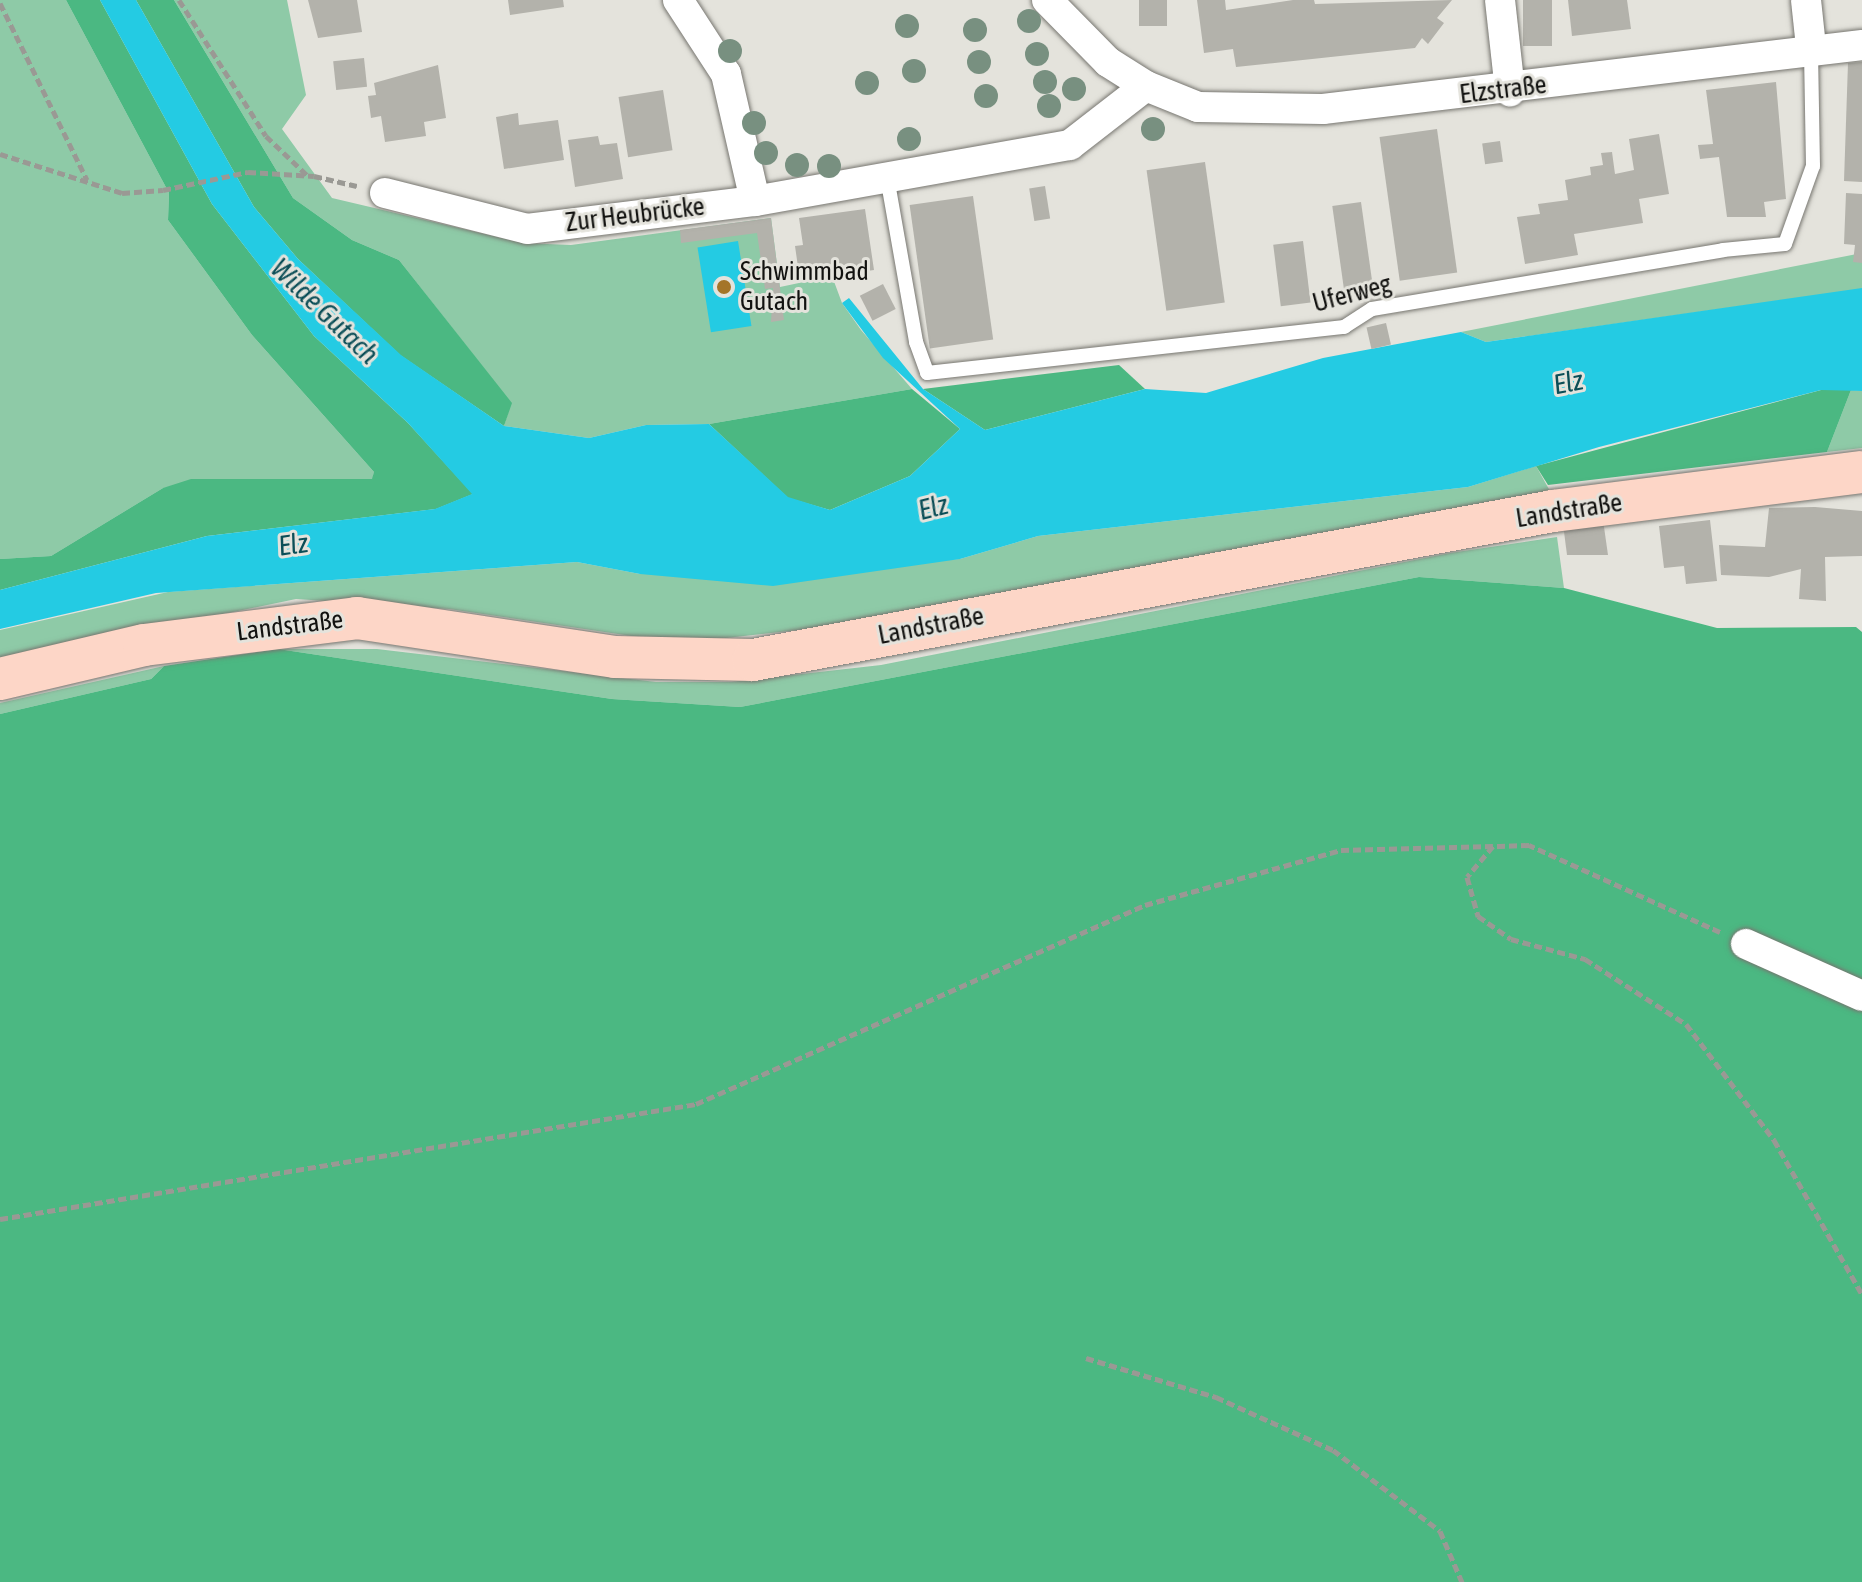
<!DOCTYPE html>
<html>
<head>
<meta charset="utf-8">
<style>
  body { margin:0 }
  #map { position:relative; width:1862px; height:1582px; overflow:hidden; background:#e4e3dc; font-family:"Asap Condensed",sans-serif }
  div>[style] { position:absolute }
  .green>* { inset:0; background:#8ecaa7 }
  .forest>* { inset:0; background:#4bb882 }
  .water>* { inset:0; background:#24cbe3; transform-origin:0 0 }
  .building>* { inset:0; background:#b3b2ab; transform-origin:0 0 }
  .path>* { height:5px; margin-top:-2.5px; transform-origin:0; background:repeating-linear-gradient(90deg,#9a9994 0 8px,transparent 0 12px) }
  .roads { filter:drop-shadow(0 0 2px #777670) drop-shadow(0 0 2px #777670) }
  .lane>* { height:14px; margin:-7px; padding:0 7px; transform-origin:7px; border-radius:7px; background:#fff }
  .street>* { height:30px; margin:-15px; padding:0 15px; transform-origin:15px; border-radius:15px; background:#fff }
  .secondary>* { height:42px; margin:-21px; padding:0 21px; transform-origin:21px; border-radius:21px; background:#fdd6c7 }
  .trees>* { width:24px; height:24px; margin:-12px; border-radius:50%; background:#789080 }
  .dots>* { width:22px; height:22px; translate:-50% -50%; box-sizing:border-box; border:4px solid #e4e3dc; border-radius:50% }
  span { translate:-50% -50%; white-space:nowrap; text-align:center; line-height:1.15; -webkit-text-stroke:6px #e4e3dc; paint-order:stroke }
  .street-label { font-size:26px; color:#121210 }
  .poi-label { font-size:26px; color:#121210 }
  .left { translate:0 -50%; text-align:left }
  .water-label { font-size:28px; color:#0b4e57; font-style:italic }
</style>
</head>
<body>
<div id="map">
  <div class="green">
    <i style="clip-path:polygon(0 0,66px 0,169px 193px,168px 220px,252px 335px,374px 472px,373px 479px,163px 488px,51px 556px,0 559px)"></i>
    <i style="clip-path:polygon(174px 0,287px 0,306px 95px,282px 129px,332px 198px,523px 243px,571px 245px,771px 218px,780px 287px,832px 276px,842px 303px,861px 330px,912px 389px,709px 424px,646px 425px,589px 438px,504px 426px,511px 403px,399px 260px,352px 240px,293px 198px)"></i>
    <i style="clip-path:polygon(1862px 253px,1862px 289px,1486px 342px,1461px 332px)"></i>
    <i style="clip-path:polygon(1851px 390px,1862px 391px,1862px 448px,1827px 452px)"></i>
    <i style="clip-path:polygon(1536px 466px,1550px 491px,807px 629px,717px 639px,652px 639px,449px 609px,296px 599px,0 660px,0 630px,168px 592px,577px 562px,640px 574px,960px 559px,1038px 536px,1468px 487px)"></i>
    <i style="clip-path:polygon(1557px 537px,1564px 588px,1419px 577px,740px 707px,612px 699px,278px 649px,377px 649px,656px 682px,731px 682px,881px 665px,1450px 553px)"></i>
    <i style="clip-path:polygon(164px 666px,151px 679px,0 714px,0 703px)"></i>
  </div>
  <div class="forest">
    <i style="clip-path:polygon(66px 0,100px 0,212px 204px,314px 336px,408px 423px,473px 494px,436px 509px,207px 536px,0 590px,0 559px,51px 556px,163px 488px,191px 479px,372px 479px,374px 472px,252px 335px,168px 220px,169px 193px)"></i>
    <i style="clip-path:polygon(136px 0,174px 0,293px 198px,352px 240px,399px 260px,512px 403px,504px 426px,400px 355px,298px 259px,254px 207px)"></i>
    <i style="clip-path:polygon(1119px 365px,1145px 389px,985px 430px,923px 389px)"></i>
    <i style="clip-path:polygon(912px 389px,960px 429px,910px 476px,830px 510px,788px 498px,709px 424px)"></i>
    <i style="clip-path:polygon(1821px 390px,1851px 390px,1827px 452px,1548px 485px,1536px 466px)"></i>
    <i style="clip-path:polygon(1419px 577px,1564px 588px,1717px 628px,1856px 627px,1862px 632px,1862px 1582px,0 1582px,0 714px,151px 679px,164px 666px,278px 649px,612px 699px,740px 707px)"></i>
  </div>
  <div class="water">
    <i style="clip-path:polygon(100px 0,136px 0,254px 207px,298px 259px,401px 355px,504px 426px,589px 438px,646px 425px,709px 424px,788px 497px,830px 510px,910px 476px,960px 429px,883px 358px,842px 303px,849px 298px,923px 389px,985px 430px,1145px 389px,1206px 393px,1323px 358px,1461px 332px,1486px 342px,1862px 288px,1862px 391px,1821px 390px,1599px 447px,1468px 487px,1038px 536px,960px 559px,773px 586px,640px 574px,577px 562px,156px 593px,0 629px,0 590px,207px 536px,435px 509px,472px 494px,408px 423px,314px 336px,212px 204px)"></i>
    <i style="left:738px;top:241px;width:86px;height:41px;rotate:81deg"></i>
  </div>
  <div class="building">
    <i style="clip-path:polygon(308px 0,357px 0,362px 32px,318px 38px)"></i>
    <i style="clip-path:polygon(508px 0,563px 0,564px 7px,510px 15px)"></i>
    <i style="left:1139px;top:0;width:28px;height:26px"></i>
    <i style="clip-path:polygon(1197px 0,1225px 0,1226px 10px,1293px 0,1314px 0,1315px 4px,1452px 0,1437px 18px,1444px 23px,1428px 44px,1422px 38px,1415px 48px,1236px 67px,1233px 49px,1204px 53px)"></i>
    <i style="left:1523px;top:0;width:29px;height:46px"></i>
    <i style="clip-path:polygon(1568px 0,1627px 0,1631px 29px,1572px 36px)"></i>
    <i style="left:364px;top:58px;width:29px;height:31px;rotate:84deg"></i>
    <i style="clip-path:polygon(1862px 62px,1862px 182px,1844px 181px,1848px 63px)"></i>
    <i style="clip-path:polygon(438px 65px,446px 118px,424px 122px,426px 136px,385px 142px,381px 116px,371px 118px,368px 96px,376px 95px,374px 83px)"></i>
    <i style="clip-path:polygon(1776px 82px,1786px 199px,1764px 202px,1766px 217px,1727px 217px,1719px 157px,1700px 159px,1698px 145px,1713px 144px,1706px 90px)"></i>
    <i style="left:663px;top:90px;width:61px;height:45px;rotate:81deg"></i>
    <i style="clip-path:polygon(518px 113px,519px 125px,558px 120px,564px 160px,504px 169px,496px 117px)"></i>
    <i style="left:1437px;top:129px;width:145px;height:58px;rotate:82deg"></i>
    <i style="clip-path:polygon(1659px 134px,1669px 194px,1639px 199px,1643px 223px,1574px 234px,1578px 255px,1525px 264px,1517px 217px,1540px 214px,1538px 204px,1568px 200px,1565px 180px,1591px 175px,1590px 167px,1603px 165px,1601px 153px,1612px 152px,1615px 174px,1634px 170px,1629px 139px)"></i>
    <i style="clip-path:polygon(598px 136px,600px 145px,617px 143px,623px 179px,575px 187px,568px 140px)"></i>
    <i style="left:1500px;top:141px;width:21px;height:18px;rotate:82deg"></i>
    <i style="left:1205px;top:162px;width:142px;height:59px;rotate:82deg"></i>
    <i style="left:1045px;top:186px;width:33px;height:16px;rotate:81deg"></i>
    <i style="clip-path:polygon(1846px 193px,1862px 194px,1862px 263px,1853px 262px,1855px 245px,1844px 244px)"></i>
    <i style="left:973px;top:196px;width:145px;height:64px;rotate:82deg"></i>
    <i style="left:1361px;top:202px;width:89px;height:29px;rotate:82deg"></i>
    <i style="clip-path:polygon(865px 209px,874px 270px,800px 281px,795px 246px,803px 245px,799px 218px)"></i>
    <i style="clip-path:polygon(771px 218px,784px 320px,771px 322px,773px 288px,765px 289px,757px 233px,681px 243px,680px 230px)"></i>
    <i style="left:1303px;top:241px;width:62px;height:30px;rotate:83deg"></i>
    <i style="left:883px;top:284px;width:28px;height:26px;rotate:63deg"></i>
    <i style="left:1386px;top:323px;width:22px;height:20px;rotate:77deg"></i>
    <i style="clip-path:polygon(1815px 507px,1862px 511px,1862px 556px,1825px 557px,1826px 601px,1799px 599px,1801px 569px,1769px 577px,1721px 575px,1719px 545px,1765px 547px,1769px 508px)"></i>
    <i style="clip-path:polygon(1603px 520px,1608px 555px,1567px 555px,1563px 524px)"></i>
    <i style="clip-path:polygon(1710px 520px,1717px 581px,1686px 584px,1684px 566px,1664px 568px,1659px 526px)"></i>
  </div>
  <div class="path">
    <i style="left:179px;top:0;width:161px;rotate:57.4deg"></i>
    <i style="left:266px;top:136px;width:58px;rotate:43.6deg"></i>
    <i style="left:0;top:3px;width:197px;rotate:63.8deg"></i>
    <i style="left:0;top:154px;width:128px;rotate:17.7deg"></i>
    <i style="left:122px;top:193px;width:41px;rotate:-4.2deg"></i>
    <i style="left:163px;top:190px;width:87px;rotate:-12deg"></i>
    <i style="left:248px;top:172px;width:66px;rotate:3.5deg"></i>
    <i style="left:314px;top:176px;width:44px;rotate:13.1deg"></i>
    <i style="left:1720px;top:932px;width:210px;rotate:-155.5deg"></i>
    <i style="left:1529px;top:845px;width:36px;rotate:178deg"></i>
    <i style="left:1493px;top:846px;width:40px;rotate:130deg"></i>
    <i style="left:1467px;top:877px;width:41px;rotate:74.2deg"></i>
    <i style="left:1478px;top:916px;width:40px;rotate:34.9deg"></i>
    <i style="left:1511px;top:939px;width:77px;rotate:15.1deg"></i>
    <i style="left:1585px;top:959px;width:120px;rotate:32.8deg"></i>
    <i style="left:1686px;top:1024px;width:146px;rotate:52.8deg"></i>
    <i style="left:1774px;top:1140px;width:177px;rotate:60.3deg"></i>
    <i style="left:0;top:1219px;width:705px;rotate:-9.38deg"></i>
    <i style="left:696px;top:1104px;width:491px;rotate:-23.9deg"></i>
    <i style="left:1145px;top:905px;width:204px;rotate:-15.7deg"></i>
    <i style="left:1341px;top:850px;width:152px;rotate:-1.5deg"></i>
    <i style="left:1086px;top:1358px;width:136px;rotate:16.7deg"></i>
    <i style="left:1216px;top:1397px;width:128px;rotate:24.4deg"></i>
    <i style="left:1333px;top:1450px;width:134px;rotate:37.1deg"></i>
    <i style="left:1440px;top:1531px;width:56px;rotate:66.7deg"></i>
  </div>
  <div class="roads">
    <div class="lane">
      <i style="left:887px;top:177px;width:168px;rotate:80deg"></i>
      <i style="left:916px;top:342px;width:33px;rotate:70deg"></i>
      <i style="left:927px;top:373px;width:420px;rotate:-6.3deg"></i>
      <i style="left:1344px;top:327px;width:33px;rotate:-33deg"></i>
      <i style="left:1372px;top:309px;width:356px;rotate:-9.5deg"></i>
      <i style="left:1723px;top:250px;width:62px;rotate:-5.5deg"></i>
      <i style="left:1785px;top:244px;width:83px;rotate:-70.3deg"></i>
      <i style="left:1813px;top:166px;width:118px;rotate:-91deg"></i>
    </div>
    <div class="street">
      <i style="left:678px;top:0;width:88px;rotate:57deg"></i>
      <i style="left:726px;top:74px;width:130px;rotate:77.1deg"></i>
      <i style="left:1047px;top:0;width:87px;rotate:45.5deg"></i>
      <i style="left:1108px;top:62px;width:45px;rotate:32.3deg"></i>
      <i style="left:1146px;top:86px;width:56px;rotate:22deg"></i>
      <i style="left:1198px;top:107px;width:125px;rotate:0.9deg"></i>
      <i style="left:1323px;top:109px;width:543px;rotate:-6.77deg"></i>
      <i style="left:1500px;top:0;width:92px;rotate:83.7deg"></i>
      <i style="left:1806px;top:0;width:47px;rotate:83.9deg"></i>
      <i style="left:385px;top:193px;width:146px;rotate:14.2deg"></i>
      <i style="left:527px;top:229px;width:230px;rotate:-7deg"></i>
      <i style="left:755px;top:201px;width:320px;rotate:-10.1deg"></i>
      <i style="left:1070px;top:145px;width:96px;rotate:-37.8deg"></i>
      <i style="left:1746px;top:944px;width:127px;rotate:24.1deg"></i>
    </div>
    <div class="secondary">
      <i style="left:0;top:679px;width:148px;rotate:-13.3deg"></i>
      <i style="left:144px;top:645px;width:215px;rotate:-7.2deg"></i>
      <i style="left:357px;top:618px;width:261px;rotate:8.6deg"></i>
      <i style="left:615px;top:657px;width:138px;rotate:1.2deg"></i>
      <i style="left:753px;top:660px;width:814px;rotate:-10.55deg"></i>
      <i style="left:1553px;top:511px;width:311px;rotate:-7.2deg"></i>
    </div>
  </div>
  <div class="trees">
    <i style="left:1029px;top:21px"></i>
    <i style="left:907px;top:26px"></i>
    <i style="left:975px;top:30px"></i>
    <i style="left:730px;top:51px"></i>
    <i style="left:1037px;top:54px"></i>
    <i style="left:979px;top:62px"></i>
    <i style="left:914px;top:71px"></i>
    <i style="left:1045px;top:82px"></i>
    <i style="left:867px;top:83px"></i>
    <i style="left:1074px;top:89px"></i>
    <i style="left:986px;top:96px"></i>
    <i style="left:1049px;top:106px"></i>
    <i style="left:754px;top:123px"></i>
    <i style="left:1153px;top:129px"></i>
    <i style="left:909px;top:139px"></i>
    <i style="left:766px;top:153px"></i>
    <i style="left:797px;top:165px"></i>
    <i style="left:829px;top:166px"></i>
  </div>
  <div class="dots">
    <i style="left:724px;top:287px;background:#a47528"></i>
  </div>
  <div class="street-label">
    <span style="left:1503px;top:90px;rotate:-7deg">Elzstraße</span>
    <span style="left:635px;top:215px;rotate:-7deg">Zur Heubrücke</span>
    <span style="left:1352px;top:294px;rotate:-15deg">Uferweg</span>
    <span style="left:1569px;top:511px;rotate:-9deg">Landstraße</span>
    <span style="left:290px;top:626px;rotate:-7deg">Landstraße</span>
    <span style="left:931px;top:626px;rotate:-11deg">Landstraße</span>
  </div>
  <div class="poi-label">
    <span class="left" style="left:740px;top:287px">Schwimmbad<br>Gutach</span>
  </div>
  <div class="water-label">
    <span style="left:325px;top:311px;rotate:44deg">Wilde Gutach</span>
    <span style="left:1568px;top:382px;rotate:-11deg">Elz</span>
    <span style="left:933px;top:507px;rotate:-14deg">Elz</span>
    <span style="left:293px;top:544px;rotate:-8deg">Elz</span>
  </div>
</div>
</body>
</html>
